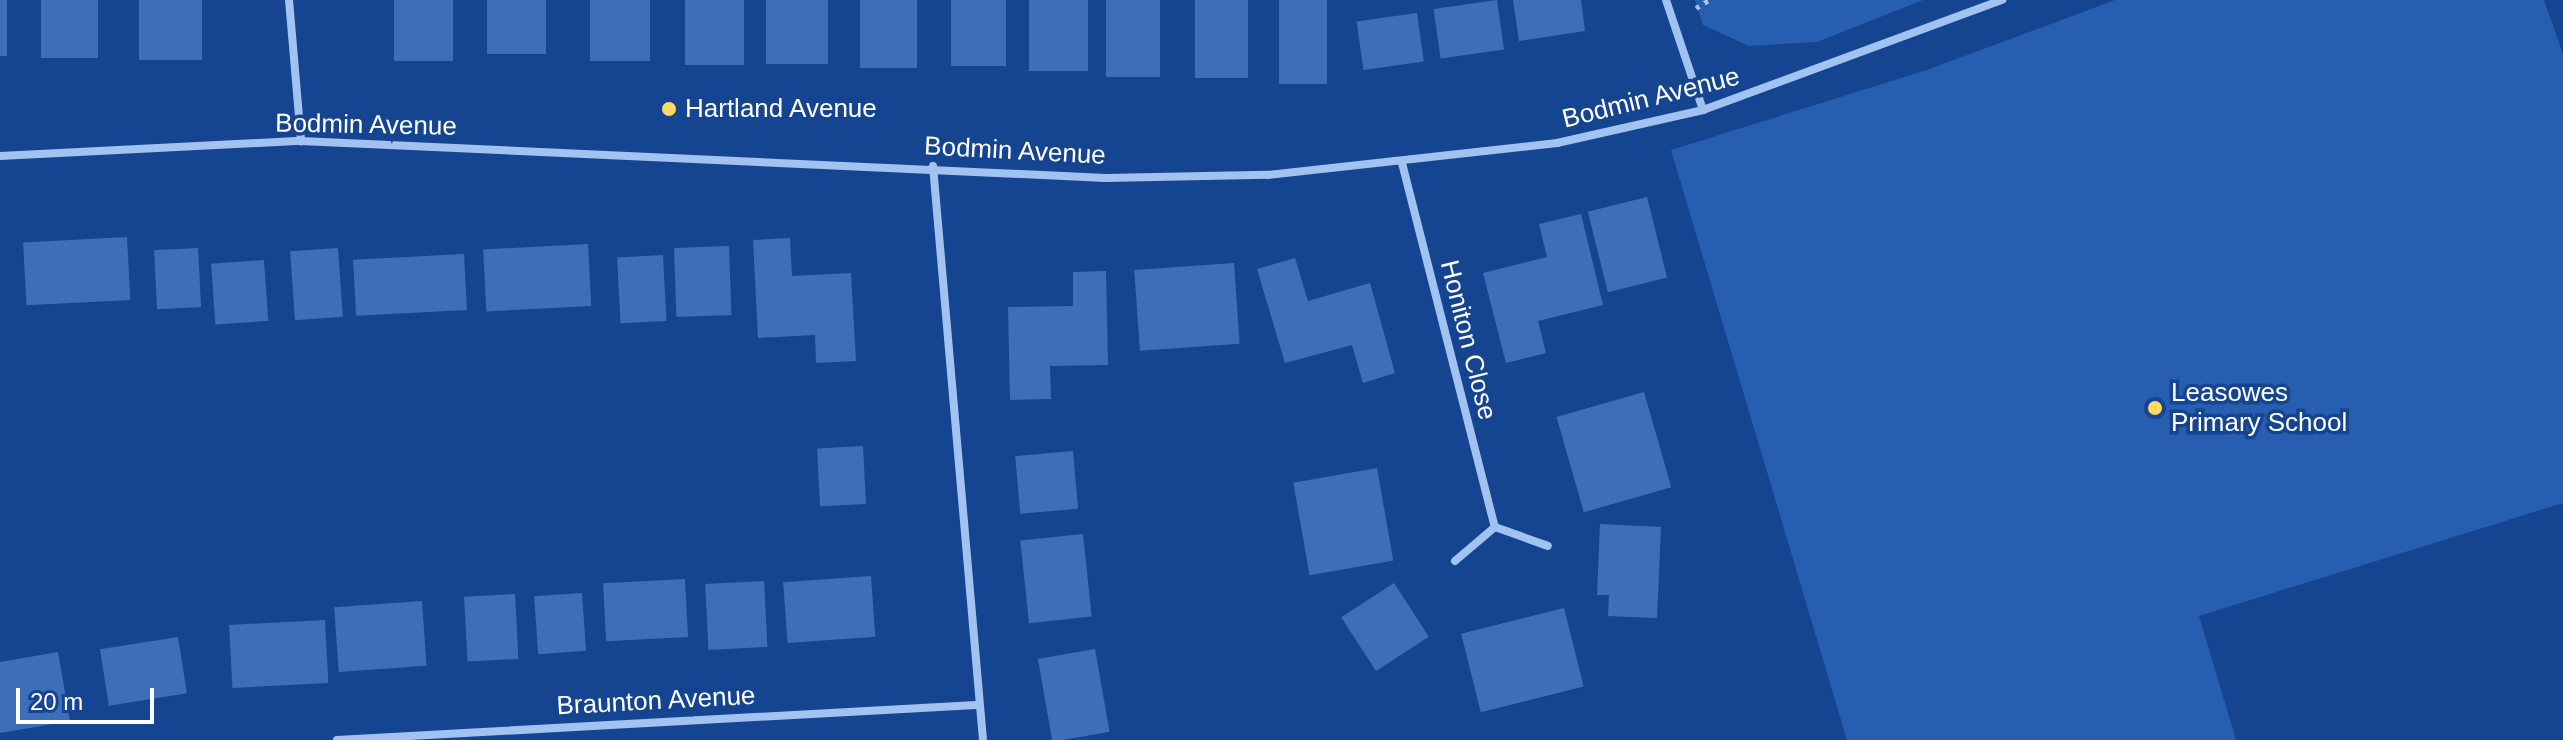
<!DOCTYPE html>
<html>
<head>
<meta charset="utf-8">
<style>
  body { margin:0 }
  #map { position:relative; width:2563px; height:740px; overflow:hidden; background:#154590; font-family:Helvetica,sans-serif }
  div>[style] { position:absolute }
  .green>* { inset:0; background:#275eaf }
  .building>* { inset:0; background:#3d6fb9; transform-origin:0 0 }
  .path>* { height:5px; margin-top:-2.5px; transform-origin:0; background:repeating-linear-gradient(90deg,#a2c2f1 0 4px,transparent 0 10px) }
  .minor>* { height:8px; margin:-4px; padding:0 4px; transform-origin:4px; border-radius:4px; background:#a2c2f1 }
  .dots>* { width:22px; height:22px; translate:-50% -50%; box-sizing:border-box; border:4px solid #154590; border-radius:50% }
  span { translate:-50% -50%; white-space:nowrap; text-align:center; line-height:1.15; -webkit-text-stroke:7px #154590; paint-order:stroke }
  .street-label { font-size:26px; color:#fff }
  .poi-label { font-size:26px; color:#fff }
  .left { translate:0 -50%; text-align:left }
  .scale { position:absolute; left:16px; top:688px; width:138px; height:36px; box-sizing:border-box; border:4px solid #fff; border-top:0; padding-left:10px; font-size:24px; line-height:28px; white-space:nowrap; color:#fff; -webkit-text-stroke:6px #154590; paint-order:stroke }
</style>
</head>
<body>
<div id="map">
  <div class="green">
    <i style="clip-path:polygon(1695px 0,1923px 0,1817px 42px,1749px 46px,1703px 25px)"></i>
    <i style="clip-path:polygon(2115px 0,2544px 0,2563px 54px,2563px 503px,2199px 616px,2236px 740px,1847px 740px,1671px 150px,1927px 70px)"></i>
  </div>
  <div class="building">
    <i style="left:0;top:0;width:7px;height:56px"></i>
    <i style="left:41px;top:0;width:57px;height:58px"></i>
    <i style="left:139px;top:0;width:63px;height:60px"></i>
    <i style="left:394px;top:0;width:59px;height:61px"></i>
    <i style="left:487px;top:0;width:59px;height:54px"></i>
    <i style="left:590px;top:0;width:60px;height:61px"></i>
    <i style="left:685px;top:0;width:59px;height:65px"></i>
    <i style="left:766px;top:0;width:62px;height:64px"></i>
    <i style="left:860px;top:0;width:57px;height:68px"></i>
    <i style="left:951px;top:0;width:55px;height:66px"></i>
    <i style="left:1029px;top:0;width:59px;height:71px"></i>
    <i style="left:1106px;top:0;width:54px;height:77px"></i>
    <i style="left:1195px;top:0;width:53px;height:78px"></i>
    <i style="left:1279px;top:0;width:48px;height:84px"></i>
    <i style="left:1497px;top:0;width:50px;height:64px;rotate:82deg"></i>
    <i style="clip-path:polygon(1513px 0,1581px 0,1585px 31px,1519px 41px)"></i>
    <i style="left:1417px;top:13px;width:49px;height:61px;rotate:82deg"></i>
    <i style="left:1647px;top:197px;width:83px;height:61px;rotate:76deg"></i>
    <i style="clip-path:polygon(1581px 214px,1603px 305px,1538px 321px,1546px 353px,1506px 363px,1483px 273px,1547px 257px,1539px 224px)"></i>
    <i style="left:127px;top:237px;width:63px;height:104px;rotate:87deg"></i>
    <i style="clip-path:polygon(790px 238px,792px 276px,851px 273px,856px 361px,816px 363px,815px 335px,758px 338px,753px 240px)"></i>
    <i style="left:588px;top:244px;width:62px;height:105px;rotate:87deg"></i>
    <i style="left:729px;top:246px;width:69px;height:55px;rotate:88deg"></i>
    <i style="left:198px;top:248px;width:59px;height:44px;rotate:87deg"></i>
    <i style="left:338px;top:248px;width:69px;height:48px;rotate:86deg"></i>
    <i style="left:464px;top:254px;width:56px;height:111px;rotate:87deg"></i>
    <i style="left:663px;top:255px;width:66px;height:46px;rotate:87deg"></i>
    <i style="clip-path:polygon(1295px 258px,1308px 301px,1370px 283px,1395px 373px,1363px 383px,1352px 345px,1285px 363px,1257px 269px)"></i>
    <i style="left:264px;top:260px;width:61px;height:53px;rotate:86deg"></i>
    <i style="left:1234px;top:263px;width:81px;height:100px;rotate:86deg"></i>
    <i style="clip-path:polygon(1106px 271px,1108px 365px,1050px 366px,1051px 399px,1010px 400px,1008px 307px,1073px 306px,1073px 272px)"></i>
    <i style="left:1644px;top:392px;width:99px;height:91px;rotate:74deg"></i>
    <i style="left:863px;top:446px;width:58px;height:46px;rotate:87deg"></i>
    <i style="left:1073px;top:451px;width:58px;height:58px;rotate:85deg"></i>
    <i style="left:1377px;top:468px;width:94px;height:85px;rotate:80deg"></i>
    <i style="clip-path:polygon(1600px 524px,1661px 527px,1657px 618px,1608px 616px,1609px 595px,1597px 595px)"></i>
    <i style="left:1083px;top:534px;width:83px;height:63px;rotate:84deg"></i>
    <i style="left:871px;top:576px;width:61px;height:88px;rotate:86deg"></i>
    <i style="left:685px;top:579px;width:58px;height:82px;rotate:87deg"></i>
    <i style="left:764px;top:581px;width:66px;height:59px;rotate:87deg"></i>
    <i style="left:1394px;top:583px;width:64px;height:63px;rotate:57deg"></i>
    <i style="left:582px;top:593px;width:58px;height:48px;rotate:86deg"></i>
    <i style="left:515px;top:594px;width:65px;height:51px;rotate:87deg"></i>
    <i style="left:422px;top:601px;width:65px;height:88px;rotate:86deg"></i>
    <i style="left:1564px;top:608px;width:81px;height:106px;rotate:76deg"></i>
    <i style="left:325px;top:620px;width:63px;height:96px;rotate:87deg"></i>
    <i style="left:178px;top:637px;width:57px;height:79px;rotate:81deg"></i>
    <i style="left:1095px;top:649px;width:84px;height:58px;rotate:80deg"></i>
    <i style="clip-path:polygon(58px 652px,70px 721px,0 733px,0 662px)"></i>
  </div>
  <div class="path">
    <i style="left:1696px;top:8px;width:15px;rotate:-32deg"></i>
  </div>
  <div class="minor">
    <i style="left:289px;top:0;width:142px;rotate:85.1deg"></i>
    <i style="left:1666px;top:0;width:116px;rotate:71.4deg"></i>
    <i style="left:0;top:156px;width:301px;rotate:-2.9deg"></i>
    <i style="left:301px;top:141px;width:805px;rotate:2.63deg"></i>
    <i style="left:1105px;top:178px;width:163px;rotate:-1.1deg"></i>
    <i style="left:1268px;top:175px;width:291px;rotate:-6.3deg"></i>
    <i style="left:1557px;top:143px;width:150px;rotate:-12.7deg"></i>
    <i style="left:1703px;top:110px;width:319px;rotate:-20.2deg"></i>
    <i style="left:1402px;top:163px;width:376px;rotate:75.7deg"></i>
    <i style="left:933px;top:166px;width:576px;rotate:85.02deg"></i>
    <i style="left:1455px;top:561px;width:52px;rotate:-40.4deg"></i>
    <i style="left:1495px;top:527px;width:56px;rotate:19.7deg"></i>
    <i style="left:337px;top:740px;width:640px;rotate:-3.14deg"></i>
  </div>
  <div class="dots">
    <i style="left:669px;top:109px;background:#ffd961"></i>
    <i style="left:2155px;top:408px;background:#ffd961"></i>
  </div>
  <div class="street-label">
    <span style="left:1651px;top:98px;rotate:-14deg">Bodmin Avenue</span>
    <span style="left:366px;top:125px;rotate:1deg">Bodmin Avenue</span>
    <span style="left:1015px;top:151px;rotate:3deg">Bodmin Avenue</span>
    <span style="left:1468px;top:340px;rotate:76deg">Honiton Close</span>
    <span style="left:656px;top:701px;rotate:-3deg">Braunton Avenue</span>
  </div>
  <div class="poi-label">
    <span class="left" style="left:685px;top:109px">Hartland Avenue</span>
    <span class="left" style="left:2171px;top:408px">Leasowes<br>Primary School</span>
  </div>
  <div class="scale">20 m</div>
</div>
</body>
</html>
